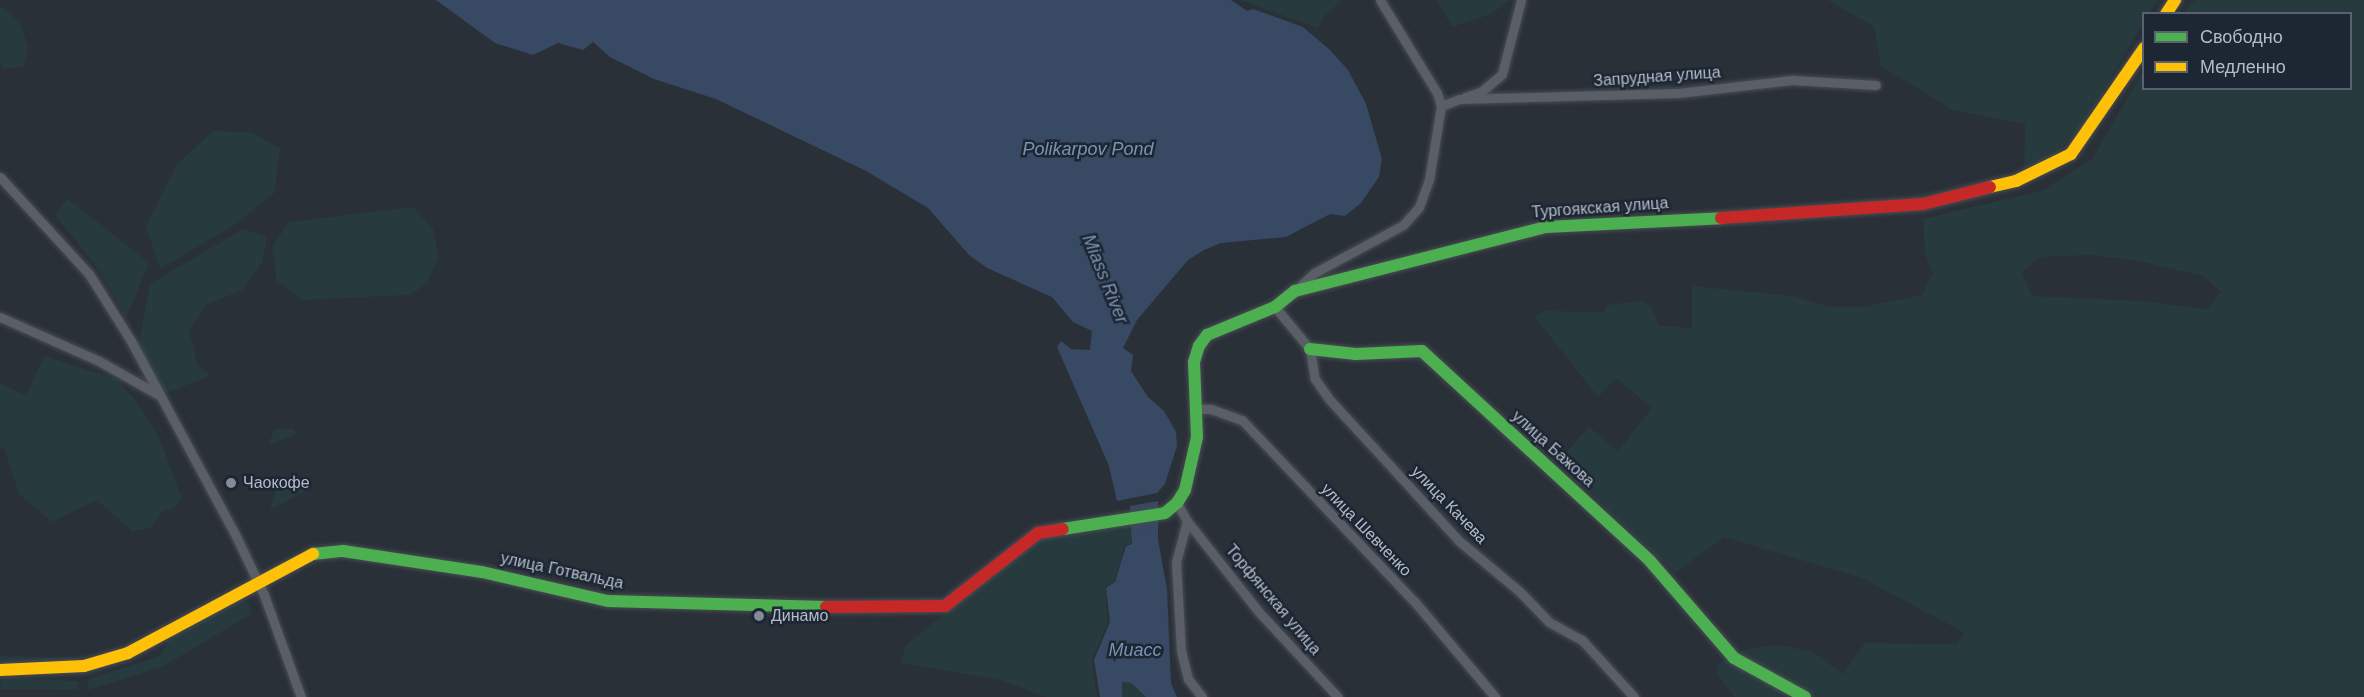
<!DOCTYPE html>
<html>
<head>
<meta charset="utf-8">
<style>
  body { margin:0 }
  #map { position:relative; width:2364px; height:697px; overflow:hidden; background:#2a3038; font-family:Helvetica,sans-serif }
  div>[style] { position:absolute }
  .green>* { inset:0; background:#273a3e }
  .water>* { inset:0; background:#384963 }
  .roads { filter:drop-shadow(0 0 2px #484c53) drop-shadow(0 0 2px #484c53) }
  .street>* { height:9px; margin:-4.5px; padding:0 4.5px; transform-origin:4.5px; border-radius:4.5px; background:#5a5e66 }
  .fast>* { height:12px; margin:-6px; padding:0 6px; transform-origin:6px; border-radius:6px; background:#4caf50 }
  .slow>* { height:12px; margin:-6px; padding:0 6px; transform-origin:6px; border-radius:6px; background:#ffc107 }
  .jam>* { height:12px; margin:-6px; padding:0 6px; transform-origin:6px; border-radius:6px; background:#c62828 }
  .dots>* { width:16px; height:16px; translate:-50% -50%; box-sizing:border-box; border:3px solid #1d2633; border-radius:50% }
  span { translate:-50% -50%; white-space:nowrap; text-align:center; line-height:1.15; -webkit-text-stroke:5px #1d2633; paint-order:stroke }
  .street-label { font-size:16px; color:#b4bcc9 }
  .poi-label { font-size:16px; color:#b4bcc9 }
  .left { translate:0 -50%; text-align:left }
  .water-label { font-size:18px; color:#7c92b1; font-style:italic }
  .legend { position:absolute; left:2142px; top:12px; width:210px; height:78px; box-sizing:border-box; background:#1d2633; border:2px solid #59626f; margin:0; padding:8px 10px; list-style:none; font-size:18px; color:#b4bcc9 }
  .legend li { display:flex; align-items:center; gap:12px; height:30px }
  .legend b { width:30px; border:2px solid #59626f }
</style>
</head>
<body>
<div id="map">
  <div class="green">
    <i style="clip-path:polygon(1240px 0,1342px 0,1323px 18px,1318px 28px)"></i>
    <i style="clip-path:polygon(1437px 0,1511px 0,1491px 14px,1452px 27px)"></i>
    <i style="clip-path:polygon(1828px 0,2157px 0,2149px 13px,2144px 14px,2143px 23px,2083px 126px,2054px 155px,2024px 169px,2025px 124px,1953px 110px,1881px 66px,1874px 27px)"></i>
    <i style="clip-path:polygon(evenodd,2196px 0,2364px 0,2364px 697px,1735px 697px,1716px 673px,1719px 663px,1744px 650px,1777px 645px,1811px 651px,1843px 674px,1865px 643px,1957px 644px,1965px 633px,1862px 578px,1724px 537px,1675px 573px,1557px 462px,1589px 427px,1618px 451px,1652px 408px,1616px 378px,1598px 397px,1535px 317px,1544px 311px,1605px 312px,1607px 305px,1639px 301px,1651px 306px,1658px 325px,1692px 329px,1692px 286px,1793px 296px,1830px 307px,1862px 307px,1922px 295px,1933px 273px,1925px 254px,1923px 219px,2044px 190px,2093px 158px,2143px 71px,2144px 88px,2350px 88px,2350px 14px,2183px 13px,2196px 0,2092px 255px,2135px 260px,2203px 276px,2221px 292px,2207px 309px,2141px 301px,2032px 296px,2022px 272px,2040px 257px,2092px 255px)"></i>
    <i style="clip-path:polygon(0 6px,20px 22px,28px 47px,23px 67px,4px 68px,0 64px)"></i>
    <i style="clip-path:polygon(213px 131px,251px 132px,280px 148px,274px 193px,236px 224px,160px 269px,146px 226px,177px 164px)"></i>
    <i style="clip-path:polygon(68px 199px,149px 263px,126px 318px,99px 270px,55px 215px)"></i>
    <i style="clip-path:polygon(413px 207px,433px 229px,439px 256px,427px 283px,410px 295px,302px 300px,277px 281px,272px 247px,289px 222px)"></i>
    <i style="clip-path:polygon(243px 229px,267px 237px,262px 263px,242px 290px,206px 305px,189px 330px,198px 365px,210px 376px,163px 394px,138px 348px,150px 284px)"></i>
    <i style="clip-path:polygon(44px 356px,117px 379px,140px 407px,161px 442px,182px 499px,174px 508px,162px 512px,150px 528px,132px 531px,97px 500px,52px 522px,19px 494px,4px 448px,0 447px,0 383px,26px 396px)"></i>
    <i style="clip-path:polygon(292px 428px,298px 433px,268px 446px,274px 430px)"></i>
    <i style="clip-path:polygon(292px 476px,303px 481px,304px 492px,270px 510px,277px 484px)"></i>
    <i style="clip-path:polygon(1133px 524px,1131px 544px,1125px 545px,1114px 582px,1105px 587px,1108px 622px,1092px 660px,1097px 697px,1047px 697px,999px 680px,901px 663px,905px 646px,1038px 538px)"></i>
    <i style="clip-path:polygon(240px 597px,249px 604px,251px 614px,162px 667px,87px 690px,88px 679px,160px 656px,169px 640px)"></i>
    <i style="clip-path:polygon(0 656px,77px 658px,77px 661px,0 664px)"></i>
    <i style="clip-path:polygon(1px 676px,77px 681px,79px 690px,0 689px)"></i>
    <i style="clip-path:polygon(1122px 682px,1131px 683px,1146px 697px,1122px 697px)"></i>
  </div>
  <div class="water">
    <i style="clip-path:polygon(436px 0,1231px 0,1247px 11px,1253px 9px,1303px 27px,1330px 50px,1348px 70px,1366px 104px,1382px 159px,1379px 177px,1361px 203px,1345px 216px,1330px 214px,1286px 237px,1221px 243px,1204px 250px,1188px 260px,1137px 320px,1123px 348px,1133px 355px,1131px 371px,1148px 397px,1164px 411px,1176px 432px,1177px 446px,1165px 484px,1157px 493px,1117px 501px,1109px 466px,1057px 347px,1061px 341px,1071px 349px,1090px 350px,1092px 331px,1073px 322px,1052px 297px,987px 268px,969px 255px,928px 208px,866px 171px,716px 99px,654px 79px,610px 57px,593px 42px,583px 50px,558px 43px,533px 55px,495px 43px)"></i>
    <i style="clip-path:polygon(1158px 501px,1158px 540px,1167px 589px,1171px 683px,1177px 697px,1146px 697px,1131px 683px,1122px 682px,1122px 697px,1100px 697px,1094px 660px,1110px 622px,1106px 588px,1115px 582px,1126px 546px,1132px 544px,1130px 506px)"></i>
  </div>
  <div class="roads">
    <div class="street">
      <i style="left:1465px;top:97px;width:18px;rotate:-19deg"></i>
      <i style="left:1482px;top:91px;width:26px;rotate:-40deg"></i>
      <i style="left:1502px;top:74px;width:76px;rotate:-75.6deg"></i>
      <i style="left:1441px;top:106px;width:19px;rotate:-21deg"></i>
      <i style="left:1459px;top:99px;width:219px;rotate:-1.6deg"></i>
      <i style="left:1678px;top:93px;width:115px;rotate:-6.5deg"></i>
      <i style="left:1792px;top:80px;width:84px;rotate:3.4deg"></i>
      <i style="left:0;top:177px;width:132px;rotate:47.5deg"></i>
      <i style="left:89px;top:274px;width:79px;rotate:57.9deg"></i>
      <i style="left:131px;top:341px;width:217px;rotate:61.7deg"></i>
      <i style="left:234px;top:532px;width:70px;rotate:64.5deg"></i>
      <i style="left:264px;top:595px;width:109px;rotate:70.1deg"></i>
      <i style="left:1297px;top:289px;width:23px;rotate:-43deg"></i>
      <i style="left:1314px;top:273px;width:101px;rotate:-28.3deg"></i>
      <i style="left:1403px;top:225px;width:24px;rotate:-48deg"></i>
      <i style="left:1419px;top:207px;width:29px;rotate:-70deg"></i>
      <i style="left:1429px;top:180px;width:75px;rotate:-80.8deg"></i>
      <i style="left:1441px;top:106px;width:14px;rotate:-107deg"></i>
      <i style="left:1437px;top:93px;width:109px;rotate:-121.5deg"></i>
      <i style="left:1275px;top:307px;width:55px;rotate:50.2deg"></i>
      <i style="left:1310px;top:349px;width:30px;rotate:81deg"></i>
      <i style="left:1315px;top:379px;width:24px;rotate:55deg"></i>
      <i style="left:1329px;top:399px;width:191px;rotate:47.5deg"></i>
      <i style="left:1458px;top:540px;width:81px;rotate:40deg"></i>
      <i style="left:1520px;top:592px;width:42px;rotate:46deg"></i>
      <i style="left:1549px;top:622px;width:38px;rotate:29deg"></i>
      <i style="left:1582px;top:640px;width:77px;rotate:47.6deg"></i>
      <i style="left:0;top:317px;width:108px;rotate:24deg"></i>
      <i style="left:99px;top:361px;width:69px;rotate:29.5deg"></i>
      <i style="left:1199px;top:409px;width:12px"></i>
      <i style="left:1211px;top:409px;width:33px;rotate:20deg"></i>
      <i style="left:1242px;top:420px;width:250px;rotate:46.5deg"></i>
      <i style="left:1414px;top:601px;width:126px;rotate:49.8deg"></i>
      <i style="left:1177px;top:503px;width:21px;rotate:61deg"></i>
      <i style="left:1187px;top:521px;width:42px;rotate:105deg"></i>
      <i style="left:1176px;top:562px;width:89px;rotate:86.8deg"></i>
      <i style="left:1181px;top:651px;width:29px;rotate:76deg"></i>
      <i style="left:1188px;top:679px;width:23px;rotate:52deg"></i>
      <i style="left:1187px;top:521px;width:115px;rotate:51.7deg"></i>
      <i style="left:1258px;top:611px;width:117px;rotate:47.1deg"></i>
    </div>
    <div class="fast">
      <i style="left:1310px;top:349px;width:46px;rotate:6.2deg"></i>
      <i style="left:1356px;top:354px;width:66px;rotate:-2.6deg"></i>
      <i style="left:1422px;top:351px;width:310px;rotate:42.6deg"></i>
      <i style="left:1650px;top:561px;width:128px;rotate:49.1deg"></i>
      <i style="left:1734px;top:658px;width:81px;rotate:28.8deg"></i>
      <i style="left:1063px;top:529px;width:103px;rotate:-8.9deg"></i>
      <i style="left:1165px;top:513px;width:16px;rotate:-40deg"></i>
      <i style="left:1177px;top:503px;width:15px;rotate:-58deg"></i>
      <i style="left:1185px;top:490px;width:54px;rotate:-77.2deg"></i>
      <i style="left:1197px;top:437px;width:75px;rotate:-92.3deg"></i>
      <i style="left:1194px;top:362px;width:17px;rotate:-73deg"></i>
      <i style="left:1199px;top:346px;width:14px;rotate:-54deg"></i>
      <i style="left:1207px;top:335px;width:74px;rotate:-22.4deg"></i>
      <i style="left:1275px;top:307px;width:26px;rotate:-39deg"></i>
      <i style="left:1295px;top:291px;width:259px;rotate:-14.3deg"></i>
      <i style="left:1546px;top:227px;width:175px;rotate:-2.9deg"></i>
      <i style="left:313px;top:554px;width:30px;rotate:-6deg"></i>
      <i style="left:343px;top:551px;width:141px;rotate:8.6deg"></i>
      <i style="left:482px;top:572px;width:129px;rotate:13deg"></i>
      <i style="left:608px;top:601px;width:218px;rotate:1.6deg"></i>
    </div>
    <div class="slow">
      <i style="left:2166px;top:14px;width:17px;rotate:-57deg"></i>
      <i style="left:1990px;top:187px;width:27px;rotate:-13deg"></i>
      <i style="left:2016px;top:181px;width:61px;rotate:-26.1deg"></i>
      <i style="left:2071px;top:154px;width:129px;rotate:-55.4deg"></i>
      <i style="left:0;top:670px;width:84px;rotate:-2.7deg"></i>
      <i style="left:84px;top:666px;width:46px;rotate:-16.5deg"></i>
      <i style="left:128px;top:653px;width:210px;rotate:-28.2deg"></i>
    </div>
    <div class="jam">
      <i style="left:1721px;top:218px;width:202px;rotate:-4deg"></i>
      <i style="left:1923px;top:204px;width:69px;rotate:-14.2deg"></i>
      <i style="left:826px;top:607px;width:119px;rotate:-0.5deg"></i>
      <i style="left:945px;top:606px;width:118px;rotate:-38.1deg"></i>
      <i style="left:1038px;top:533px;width:25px;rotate:-9deg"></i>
    </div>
  </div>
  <div class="dots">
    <i style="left:231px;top:483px;background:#848b96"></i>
    <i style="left:759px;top:616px;background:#848b96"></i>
  </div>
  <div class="street-label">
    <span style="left:1657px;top:77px;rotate:-4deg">Запрудная улица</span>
    <span style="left:1600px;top:208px;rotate:-4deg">Тургоякская улица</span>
    <span style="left:1553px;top:449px;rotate:42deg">улица Бажова</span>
    <span style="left:1449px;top:505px;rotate:46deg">улица Качева</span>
    <span style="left:1366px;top:530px;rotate:46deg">улица Шевченко</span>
    <span style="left:562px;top:571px;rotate:12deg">улица Готвальда</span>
    <span style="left:1273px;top:600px;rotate:50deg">Торфянская улица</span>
  </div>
  <div class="poi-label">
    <span class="left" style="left:243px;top:483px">Чаокофе</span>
    <span class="left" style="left:771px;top:616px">Динамо</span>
  </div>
  <div class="water-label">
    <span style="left:1088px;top:149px">Polikarpov Pond</span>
    <span style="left:1105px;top:279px;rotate:68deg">Miass River</span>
    <span style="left:1135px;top:650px">Миасс</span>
  </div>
  <ul class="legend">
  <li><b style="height:8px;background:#4caf50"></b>Свободно</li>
  <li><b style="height:8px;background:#ffc107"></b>Медленно</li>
  </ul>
</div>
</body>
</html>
